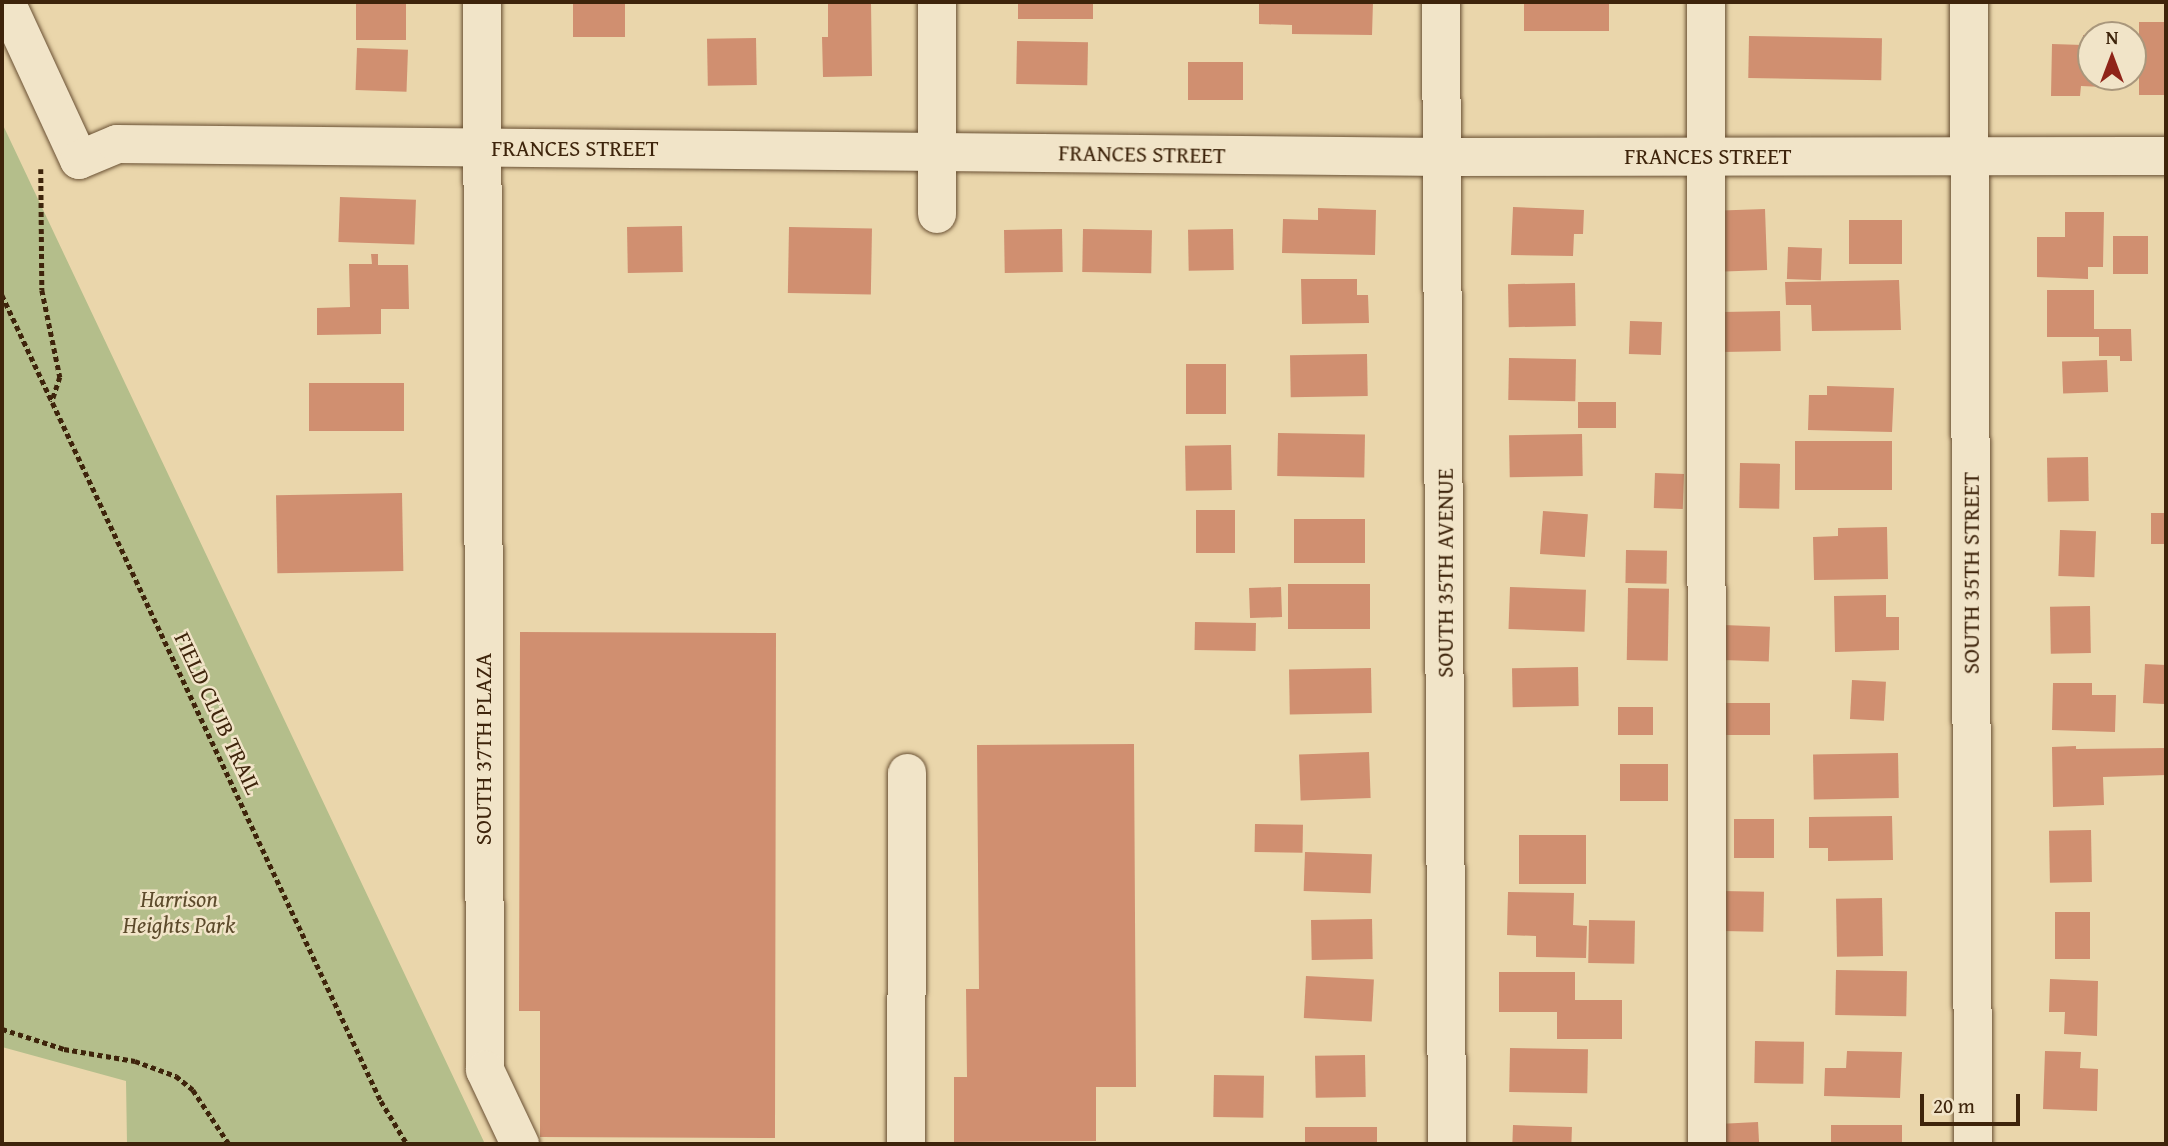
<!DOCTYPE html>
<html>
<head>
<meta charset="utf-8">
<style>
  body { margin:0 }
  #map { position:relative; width:2168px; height:1146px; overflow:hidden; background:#ead6ab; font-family:"Gentium Book Plus",serif }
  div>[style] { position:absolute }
  .green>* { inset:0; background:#b4be8b }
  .building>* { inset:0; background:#d08f70; transform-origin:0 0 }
  .path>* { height:4.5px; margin-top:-2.25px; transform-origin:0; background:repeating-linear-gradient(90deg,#3e240b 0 5px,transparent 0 8.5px) }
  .roads { filter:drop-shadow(0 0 2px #695033) drop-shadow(0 0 2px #695033) }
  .minor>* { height:38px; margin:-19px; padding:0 19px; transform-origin:19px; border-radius:19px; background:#f1e4c8 }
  span { translate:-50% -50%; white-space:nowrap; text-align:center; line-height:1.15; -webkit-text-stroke:5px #f1e4c8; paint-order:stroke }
  .street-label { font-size:23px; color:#3e240b }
  .park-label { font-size:23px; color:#5c4a2b; font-style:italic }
  .frame { position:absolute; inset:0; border:4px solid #3e240b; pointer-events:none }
  .north { position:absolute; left:2077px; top:21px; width:70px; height:70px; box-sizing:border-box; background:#f1e4c8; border:2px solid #a9977c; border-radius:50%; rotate:0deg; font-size:19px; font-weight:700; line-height:28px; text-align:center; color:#3e240b }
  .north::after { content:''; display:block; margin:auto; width:24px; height:32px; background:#8f2418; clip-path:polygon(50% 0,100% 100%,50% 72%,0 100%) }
  .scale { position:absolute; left:1920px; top:1094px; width:100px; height:32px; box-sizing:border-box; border:4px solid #3e240b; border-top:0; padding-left:9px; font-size:21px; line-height:24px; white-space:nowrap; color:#3e240b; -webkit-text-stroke:5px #f1e4c8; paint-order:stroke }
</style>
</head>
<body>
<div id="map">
  <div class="green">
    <i style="clip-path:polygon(2px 123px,485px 1144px,127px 1144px,126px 1081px,2px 1047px)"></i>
  </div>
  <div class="building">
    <i style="left:356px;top:2px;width:50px;height:38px"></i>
    <i style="left:573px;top:2px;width:52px;height:35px"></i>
    <i style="clip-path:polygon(828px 2px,871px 2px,872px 76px,823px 77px,822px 37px,828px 37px)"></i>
    <i style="left:1018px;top:2px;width:75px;height:17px"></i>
    <i style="clip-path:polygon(1259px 2px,1373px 2px,1372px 35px,1292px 34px,1292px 25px,1259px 24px)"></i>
    <i style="left:1524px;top:2px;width:85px;height:29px"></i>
    <i style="left:2166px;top:22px;width:73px;height:27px;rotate:90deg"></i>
    <i style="clip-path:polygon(2083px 35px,2091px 35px,2091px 77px,2103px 77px,2103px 87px,2081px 86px,2080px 96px,2051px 96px,2052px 44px,2083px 45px)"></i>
    <i style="left:1749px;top:36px;width:133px;height:42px;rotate:1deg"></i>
    <i style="left:756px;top:38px;width:47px;height:49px;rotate:89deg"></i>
    <i style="left:1017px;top:41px;width:71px;height:43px;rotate:1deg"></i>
    <i style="left:357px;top:48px;width:51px;height:42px;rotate:2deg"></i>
    <i style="left:1188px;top:62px;width:55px;height:38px"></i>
    <i style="left:340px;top:197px;width:76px;height:45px;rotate:2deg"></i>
    <i style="clip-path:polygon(1513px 207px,1584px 210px,1583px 234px,1574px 234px,1573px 256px,1511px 255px)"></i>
    <i style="clip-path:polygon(1318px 208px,1376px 210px,1375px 255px,1282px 253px,1283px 219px,1318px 220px)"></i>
    <i style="left:1765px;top:209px;width:61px;height:43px;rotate:88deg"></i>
    <i style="clip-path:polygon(2065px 212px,2104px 212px,2103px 267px,2088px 267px,2088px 279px,2037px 277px,2037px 237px,2065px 237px)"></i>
    <i style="left:1849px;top:220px;width:53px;height:44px"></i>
    <i style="left:682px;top:226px;width:46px;height:55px;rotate:89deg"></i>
    <i style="left:789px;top:227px;width:83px;height:66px;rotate:1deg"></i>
    <i style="left:1062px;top:229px;width:43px;height:58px;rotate:89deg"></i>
    <i style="left:1083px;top:229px;width:69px;height:43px;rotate:1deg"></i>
    <i style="left:1233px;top:229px;width:41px;height:45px;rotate:89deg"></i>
    <i style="left:2113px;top:236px;width:35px;height:38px"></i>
    <i style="left:1788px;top:247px;width:34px;height:32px;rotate:2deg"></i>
    <i style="clip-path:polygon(371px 254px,378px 254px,378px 265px,408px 265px,409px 309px,381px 309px,381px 334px,317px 335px,317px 308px,350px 307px,349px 264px,372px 264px)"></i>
    <i style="clip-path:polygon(1301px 279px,1357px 279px,1357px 295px,1368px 295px,1369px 323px,1302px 324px)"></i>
    <i style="clip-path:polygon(1899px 280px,1901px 330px,1812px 331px,1811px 305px,1786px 305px,1785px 282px)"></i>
    <i style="left:1575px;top:283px;width:43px;height:67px;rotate:89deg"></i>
    <i style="clip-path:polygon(2047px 290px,2094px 290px,2094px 329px,2131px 329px,2132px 361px,2120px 361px,2120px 356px,2099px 356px,2099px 337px,2047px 337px)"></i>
    <i style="left:1780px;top:311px;width:40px;height:58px;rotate:89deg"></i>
    <i style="left:1630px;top:321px;width:32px;height:33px;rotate:2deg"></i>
    <i style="left:1367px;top:354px;width:42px;height:77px;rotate:89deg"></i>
    <i style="left:1509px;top:358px;width:67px;height:42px;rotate:1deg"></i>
    <i style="left:2107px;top:360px;width:32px;height:45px;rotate:88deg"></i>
    <i style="left:1186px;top:364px;width:40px;height:50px"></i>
    <i style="left:309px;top:383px;width:95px;height:48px"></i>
    <i style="clip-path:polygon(1827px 386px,1894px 388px,1892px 432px,1808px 430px,1809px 395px,1827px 395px)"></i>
    <i style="left:1578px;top:402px;width:38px;height:26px"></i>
    <i style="left:1278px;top:433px;width:87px;height:43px;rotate:1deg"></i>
    <i style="left:1582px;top:434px;width:42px;height:73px;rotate:89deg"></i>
    <i style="left:1892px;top:441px;width:49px;height:97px;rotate:90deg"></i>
    <i style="left:1231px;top:445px;width:45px;height:46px;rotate:89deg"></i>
    <i style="left:2088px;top:457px;width:44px;height:41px;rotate:89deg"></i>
    <i style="left:1740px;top:463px;width:40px;height:45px;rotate:1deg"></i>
    <i style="left:1655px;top:473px;width:29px;height:35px;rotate:2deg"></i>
    <i style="left:402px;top:493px;width:78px;height:126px;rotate:89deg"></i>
    <i style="left:1196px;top:510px;width:39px;height:43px"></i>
    <i style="left:1543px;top:511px;width:45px;height:43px;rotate:4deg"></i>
    <i style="left:2151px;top:513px;width:15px;height:31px"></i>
    <i style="left:1294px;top:519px;width:71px;height:44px"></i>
    <i style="clip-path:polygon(1887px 527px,1888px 579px,1814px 580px,1813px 537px,1838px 536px,1838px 528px)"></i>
    <i style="left:2060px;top:530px;width:36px;height:46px;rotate:2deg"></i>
    <i style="left:1626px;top:550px;width:41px;height:33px;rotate:1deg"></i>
    <i style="left:1370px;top:584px;width:45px;height:82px;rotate:90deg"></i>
    <i style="left:1281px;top:587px;width:30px;height:32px;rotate:88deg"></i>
    <i style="left:1510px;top:587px;width:76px;height:42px;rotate:2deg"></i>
    <i style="left:1628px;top:588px;width:41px;height:72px;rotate:1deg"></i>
    <i style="clip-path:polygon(1886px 595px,1886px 617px,1899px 617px,1899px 650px,1835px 652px,1834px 596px)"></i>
    <i style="left:2090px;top:606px;width:47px;height:40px;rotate:89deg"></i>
    <i style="left:1195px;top:622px;width:61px;height:28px;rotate:1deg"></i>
    <i style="left:1723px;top:625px;width:47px;height:35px;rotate:2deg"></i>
    <i style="clip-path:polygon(520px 632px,776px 633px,775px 1138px,540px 1137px,540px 1011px,519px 1011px)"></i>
    <i style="left:2145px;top:664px;width:21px;height:39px;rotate:3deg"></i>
    <i style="left:1578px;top:667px;width:39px;height:66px;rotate:89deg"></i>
    <i style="left:1371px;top:668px;width:45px;height:82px;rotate:89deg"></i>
    <i style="left:1852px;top:680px;width:34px;height:39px;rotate:3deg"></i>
    <i style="clip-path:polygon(2053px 683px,2092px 683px,2092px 695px,2116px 695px,2115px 732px,2052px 730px)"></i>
    <i style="left:1725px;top:703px;width:45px;height:32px"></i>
    <i style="left:1618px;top:707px;width:35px;height:28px"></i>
    <i style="clip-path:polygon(1134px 744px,1136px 1087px,1096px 1087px,1096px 1141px,954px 1142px,954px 1077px,967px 1077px,966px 989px,979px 989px,977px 745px)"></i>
    <i style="clip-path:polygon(2076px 746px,2076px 749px,2166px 748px,2166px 775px,2103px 777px,2104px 805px,2053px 807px,2052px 747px)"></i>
    <i style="left:1369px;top:752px;width:46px;height:70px;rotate:88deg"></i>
    <i style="left:1898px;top:753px;width:45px;height:85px;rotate:89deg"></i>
    <i style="left:1620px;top:764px;width:48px;height:37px"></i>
    <i style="clip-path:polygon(1892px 816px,1893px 860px,1828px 861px,1828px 848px,1809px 848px,1809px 817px)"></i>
    <i style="left:1734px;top:819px;width:40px;height:39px"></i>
    <i style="left:1255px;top:824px;width:48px;height:28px;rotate:1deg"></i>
    <i style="left:2091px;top:830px;width:52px;height:42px;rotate:89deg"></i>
    <i style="left:1586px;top:835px;width:49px;height:67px;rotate:90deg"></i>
    <i style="left:1305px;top:852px;width:67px;height:39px;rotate:2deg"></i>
    <i style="left:1722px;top:891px;width:42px;height:40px;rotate:1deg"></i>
    <i style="clip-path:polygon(1508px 892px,1574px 893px,1573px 925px,1587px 926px,1586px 958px,1536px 957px,1536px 936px,1507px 935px)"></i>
    <i style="left:1882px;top:898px;width:58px;height:46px;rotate:89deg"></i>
    <i style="left:2055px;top:912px;width:35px;height:47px"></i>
    <i style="left:1372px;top:919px;width:40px;height:61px;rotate:89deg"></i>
    <i style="left:1589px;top:920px;width:46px;height:43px;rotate:1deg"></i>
    <i style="left:1836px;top:970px;width:71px;height:45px;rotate:1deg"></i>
    <i style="clip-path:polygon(1499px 972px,1575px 972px,1575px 1000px,1622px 1000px,1622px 1039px,1557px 1039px,1557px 1012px,1499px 1012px)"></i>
    <i style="left:1306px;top:976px;width:68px;height:42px;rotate:3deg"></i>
    <i style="clip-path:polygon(2050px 979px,2098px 981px,2097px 1036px,2064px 1034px,2065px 1012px,2049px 1012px)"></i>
    <i style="left:1755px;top:1041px;width:49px;height:42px;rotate:1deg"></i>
    <i style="left:1510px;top:1048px;width:78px;height:44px;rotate:1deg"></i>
    <i style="clip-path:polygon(1847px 1051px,1902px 1052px,1900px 1098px,1824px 1096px,1825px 1068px,1846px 1068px)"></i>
    <i style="clip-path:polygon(2045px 1051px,2081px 1052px,2080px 1068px,2098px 1069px,2097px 1111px,2043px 1109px)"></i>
    <i style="left:1365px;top:1055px;width:42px;height:50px;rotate:89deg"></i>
    <i style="left:1214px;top:1075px;width:50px;height:42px;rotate:1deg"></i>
    <i style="left:1758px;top:1122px;width:22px;height:40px;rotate:87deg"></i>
    <i style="left:1513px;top:1125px;width:59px;height:19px;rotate:2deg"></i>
    <i style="left:1902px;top:1125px;width:19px;height:71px;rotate:90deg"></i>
    <i style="left:1377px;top:1127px;width:17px;height:72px;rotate:90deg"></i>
  </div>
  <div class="path">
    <i style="left:41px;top:169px;width:121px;rotate:89.5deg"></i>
    <i style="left:42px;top:290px;width:89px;rotate:78.3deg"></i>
    <i style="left:60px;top:377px;width:26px;rotate:108deg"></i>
    <i style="left:2px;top:295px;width:891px;rotate:64.82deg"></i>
    <i style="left:381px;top:1101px;width:50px;rotate:58.8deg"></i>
    <i style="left:2px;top:1029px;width:65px;rotate:17.9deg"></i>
    <i style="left:64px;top:1049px;width:72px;rotate:9.6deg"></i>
    <i style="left:135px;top:1061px;width:44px;rotate:20.1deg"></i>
    <i style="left:176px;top:1076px;width:22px;rotate:39deg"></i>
    <i style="left:193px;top:1090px;width:65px;rotate:56.3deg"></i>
  </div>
  <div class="roads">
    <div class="minor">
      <i style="left:6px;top:2px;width:174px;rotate:65.2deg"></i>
      <i style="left:79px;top:160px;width:41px;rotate:-22.8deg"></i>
      <i style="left:117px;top:144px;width:1327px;rotate:0.56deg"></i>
      <i style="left:1444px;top:157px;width:722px;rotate:-0.08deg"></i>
      <i style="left:482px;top:2px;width:1068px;rotate:89.84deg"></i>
      <i style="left:485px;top:1070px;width:82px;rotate:64.7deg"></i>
      <i style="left:937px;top:2px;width:212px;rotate:90deg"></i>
      <i style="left:1441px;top:2px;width:1142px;rotate:89.7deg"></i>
      <i style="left:1706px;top:2px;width:1142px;rotate:89.95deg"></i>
      <i style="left:1969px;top:2px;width:1142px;rotate:89.8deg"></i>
      <i style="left:906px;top:1144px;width:371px;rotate:-89.8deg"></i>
    </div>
  </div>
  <div class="street-label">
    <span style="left:575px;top:148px">FRANCES STREET</span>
    <span style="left:1142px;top:154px;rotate:1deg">FRANCES STREET</span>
    <span style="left:1708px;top:156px">FRANCES STREET</span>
    <span style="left:1445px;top:573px;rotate:-90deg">SOUTH 35TH AVENUE</span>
    <span style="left:1971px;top:573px;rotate:-90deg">SOUTH 35TH STREET</span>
    <span style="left:218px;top:713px;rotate:65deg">FIELD CLUB TRAIL</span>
    <span style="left:483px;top:749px;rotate:-90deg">SOUTH 37TH PLAZA</span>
  </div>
  <div class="park-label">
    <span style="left:179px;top:912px">Harrison<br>Heights Park</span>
  </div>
  <div class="frame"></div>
  <div class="north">N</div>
  <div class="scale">20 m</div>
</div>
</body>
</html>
